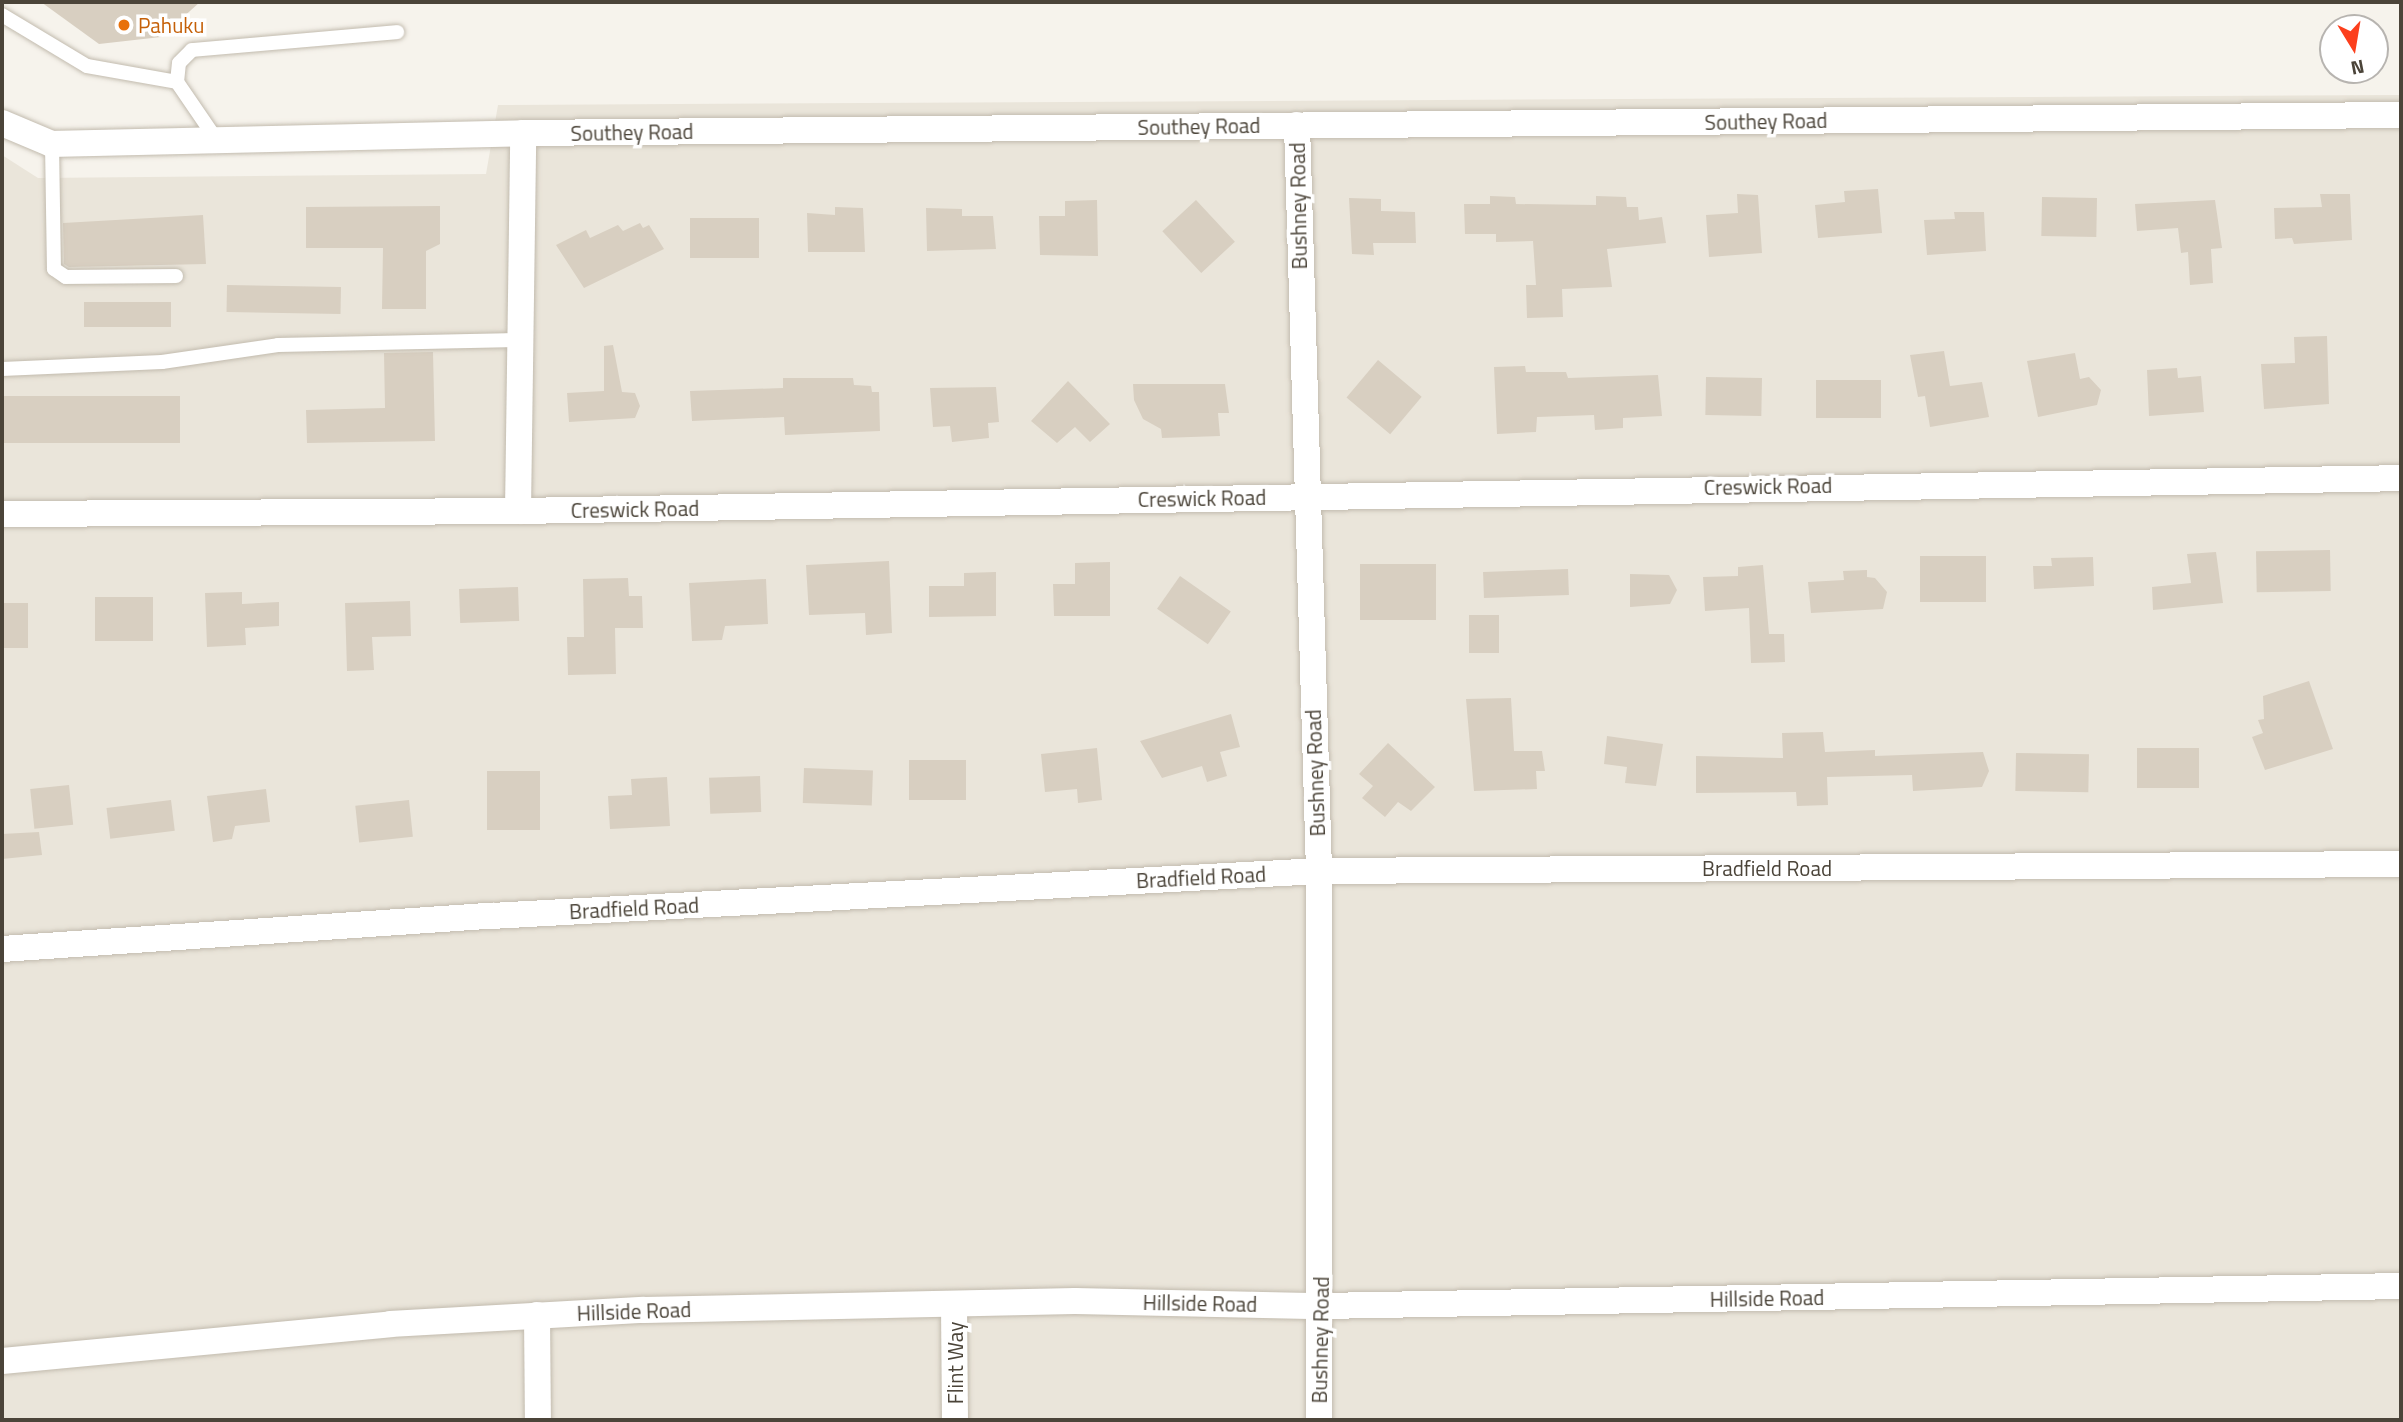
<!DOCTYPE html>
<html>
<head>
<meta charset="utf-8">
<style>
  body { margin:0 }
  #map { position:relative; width:2403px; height:1422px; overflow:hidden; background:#f6f3ec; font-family:"Titillium Web",sans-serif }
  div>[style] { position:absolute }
  .residential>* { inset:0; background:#eae5da }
  .building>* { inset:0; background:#d8cfc1; transform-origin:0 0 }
  .roads { filter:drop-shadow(0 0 2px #c2bbae) drop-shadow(0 0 2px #c2bbae) }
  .lane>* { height:14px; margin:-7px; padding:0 7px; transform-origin:7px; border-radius:7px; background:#fff }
  .street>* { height:26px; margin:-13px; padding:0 13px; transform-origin:13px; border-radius:13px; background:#fff }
  .dots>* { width:19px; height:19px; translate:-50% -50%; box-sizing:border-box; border:4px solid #fff; border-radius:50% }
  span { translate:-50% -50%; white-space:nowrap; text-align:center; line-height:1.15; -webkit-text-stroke:7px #fff; paint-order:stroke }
  .food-label { font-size:21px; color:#c56008 }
  .left { translate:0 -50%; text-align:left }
  .street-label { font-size:21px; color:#4b4439 }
  .frame { position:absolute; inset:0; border:4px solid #4b4439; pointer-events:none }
  .north { position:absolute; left:2319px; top:14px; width:70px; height:70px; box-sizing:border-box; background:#fff; border:2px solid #b7b4b0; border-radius:50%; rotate:169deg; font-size:19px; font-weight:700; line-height:28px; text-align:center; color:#4b4439 }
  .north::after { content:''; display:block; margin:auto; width:24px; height:32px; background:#fc3f1d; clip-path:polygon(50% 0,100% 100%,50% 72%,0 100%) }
</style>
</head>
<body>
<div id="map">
  <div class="residential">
    <i style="clip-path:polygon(2401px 95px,2401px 1420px,2px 1420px,2px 155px,38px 178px,486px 174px,498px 105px)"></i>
  </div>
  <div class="building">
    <i style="clip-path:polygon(41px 2px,200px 2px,161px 37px,99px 44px)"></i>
    <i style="clip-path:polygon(1878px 189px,1882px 233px,1818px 238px,1815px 205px,1845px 202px,1844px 191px)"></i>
    <i style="clip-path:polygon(1737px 194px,1758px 195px,1762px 253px,1709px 257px,1706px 215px,1738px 213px)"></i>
    <i style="clip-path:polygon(2320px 194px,2350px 194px,2352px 240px,2294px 244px,2292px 238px,2275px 239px,2274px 208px,2322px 207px)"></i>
    <i style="clip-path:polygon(1490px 196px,1515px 197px,1516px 204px,1596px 205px,1596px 196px,1626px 197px,1627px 207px,1638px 207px,1639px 220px,1662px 217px,1666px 243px,1607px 249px,1612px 287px,1562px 289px,1563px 317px,1527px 318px,1526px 285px,1536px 285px,1533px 241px,1496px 242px,1496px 234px,1465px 234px,1464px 204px,1490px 204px)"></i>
    <i style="left:2042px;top:197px;width:55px;height:39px;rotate:1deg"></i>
    <i style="clip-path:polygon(1349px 198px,1381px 199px,1381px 211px,1415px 212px,1416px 243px,1373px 243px,1374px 255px,1352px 254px)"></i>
    <i style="clip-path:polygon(1097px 200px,1098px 256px,1040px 255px,1039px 216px,1065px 216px,1065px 201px)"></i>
    <i style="left:1196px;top:200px;width:57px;height:46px;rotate:47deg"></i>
    <i style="clip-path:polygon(2215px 200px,2222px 248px,2211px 249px,2213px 283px,2190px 285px,2188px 252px,2181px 253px,2178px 228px,2137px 231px,2135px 204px)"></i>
    <i style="clip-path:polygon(440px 206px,440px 244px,426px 251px,426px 309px,382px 309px,383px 248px,306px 248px,306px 207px)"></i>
    <i style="clip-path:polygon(835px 207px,863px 208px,865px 252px,808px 252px,807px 213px,835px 215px)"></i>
    <i style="clip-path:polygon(926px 208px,962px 209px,962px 216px,993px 216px,996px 249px,927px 251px)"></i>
    <i style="clip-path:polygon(1954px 212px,1984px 212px,1986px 251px,1927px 255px,1924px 220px,1955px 219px)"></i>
    <i style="clip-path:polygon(203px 215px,206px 264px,69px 267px,64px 264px,63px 223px)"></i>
    <i style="left:690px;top:218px;width:69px;height:40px"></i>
    <i style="clip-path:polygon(640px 223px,643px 228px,649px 225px,664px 249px,584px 288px,556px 245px,586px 230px,590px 238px,618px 225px,623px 231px)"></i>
    <i style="left:227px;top:285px;width:114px;height:27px;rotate:1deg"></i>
    <i style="left:84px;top:302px;width:87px;height:25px"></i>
    <i style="clip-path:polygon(2327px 336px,2329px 404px,2264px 409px,2261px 364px,2295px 363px,2294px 337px)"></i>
    <i style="clip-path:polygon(613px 345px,622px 392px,635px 393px,640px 406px,635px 418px,569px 422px,567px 393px,604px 391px,604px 346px)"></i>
    <i style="clip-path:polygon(1944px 351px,1950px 386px,1982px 382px,1989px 417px,1930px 427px,1925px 396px,1918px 397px,1910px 355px)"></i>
    <i style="clip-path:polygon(433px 352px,435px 441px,307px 443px,306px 410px,385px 408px,384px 353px)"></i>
    <i style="clip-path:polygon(2075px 353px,2080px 379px,2089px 377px,2101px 390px,2097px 405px,2038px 417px,2027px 361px)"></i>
    <i style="left:1378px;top:360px;width:57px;height:49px;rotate:40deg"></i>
    <i style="clip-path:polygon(1525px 366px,1526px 372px,1566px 372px,1568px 378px,1658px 375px,1662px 416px,1623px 418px,1623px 428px,1595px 430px,1594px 415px,1537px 417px,1536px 432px,1497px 434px,1494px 367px)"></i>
    <i style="clip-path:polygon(2177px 368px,2178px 378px,2201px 376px,2204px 412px,2149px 416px,2147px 370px)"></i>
    <i style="left:1706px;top:377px;width:56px;height:38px;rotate:1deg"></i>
    <i style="clip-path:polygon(783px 378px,853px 378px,854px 385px,871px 386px,872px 392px,879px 392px,880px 431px,785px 435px,784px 417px,692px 421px,690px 391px,783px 388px)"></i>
    <i style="left:1881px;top:380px;width:38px;height:65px;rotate:90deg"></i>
    <i style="clip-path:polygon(1068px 381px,1110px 424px,1090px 442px,1075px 427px,1057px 443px,1031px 421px)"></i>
    <i style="clip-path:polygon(1133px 384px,1225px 384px,1229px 413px,1218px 413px,1220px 436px,1162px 438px,1161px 429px,1143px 419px,1134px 400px)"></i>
    <i style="clip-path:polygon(996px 387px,999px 422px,988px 423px,989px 438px,952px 442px,950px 426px,933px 427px,930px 388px)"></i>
    <i style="left:180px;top:396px;width:47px;height:178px;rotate:90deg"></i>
    <i style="left:2330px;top:550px;width:41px;height:74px;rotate:89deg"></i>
    <i style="clip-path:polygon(2216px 552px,2223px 603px,2153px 610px,2152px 587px,2191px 583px,2187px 554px)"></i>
    <i style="left:1920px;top:556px;width:66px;height:46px"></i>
    <i style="clip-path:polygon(2093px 557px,2094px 586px,2034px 589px,2033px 566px,2052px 566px,2051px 558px)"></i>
    <i style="clip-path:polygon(889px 561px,892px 633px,866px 635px,865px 613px,809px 615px,806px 565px)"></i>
    <i style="clip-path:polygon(1110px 562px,1110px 616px,1054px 616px,1053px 584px,1075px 584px,1075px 563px)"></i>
    <i style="left:1436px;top:564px;width:56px;height:76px;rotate:90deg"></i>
    <i style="clip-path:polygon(1763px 565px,1769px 634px,1784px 634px,1785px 662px,1751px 663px,1749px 608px,1705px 611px,1703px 577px,1738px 576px,1738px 567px)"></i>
    <i style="left:1568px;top:569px;width:26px;height:85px;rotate:88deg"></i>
    <i style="clip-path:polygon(1867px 570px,1867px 577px,1875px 578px,1887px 592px,1883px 609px,1811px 613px,1808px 582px,1844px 580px,1843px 571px)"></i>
    <i style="clip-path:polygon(996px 572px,996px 616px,929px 617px,929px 586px,964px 586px,964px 573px)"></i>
    <i style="clip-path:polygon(1630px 574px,1669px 575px,1677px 590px,1670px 604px,1630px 607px)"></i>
    <i style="left:1180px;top:576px;width:62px;height:40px;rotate:35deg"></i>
    <i style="clip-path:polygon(628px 578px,629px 596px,642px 596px,643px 628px,615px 628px,616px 674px,568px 675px,567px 637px,584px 637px,583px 579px)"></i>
    <i style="clip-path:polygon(766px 579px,768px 624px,725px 626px,722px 640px,692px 641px,689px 583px)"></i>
    <i style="left:518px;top:587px;width:34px;height:59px;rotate:88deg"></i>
    <i style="clip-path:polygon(242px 592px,242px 604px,279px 602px,279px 626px,245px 628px,246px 645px,207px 647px,205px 593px)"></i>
    <i style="left:153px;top:597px;width:44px;height:58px;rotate:90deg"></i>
    <i style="clip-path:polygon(410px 601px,411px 636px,372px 637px,374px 670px,347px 671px,345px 603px)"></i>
    <i style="left:2px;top:603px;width:26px;height:45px"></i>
    <i style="left:1469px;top:615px;width:30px;height:38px"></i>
    <i style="clip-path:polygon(2309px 681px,2333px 749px,2265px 770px,2252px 737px,2263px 733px,2258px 720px,2264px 719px,2263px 696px)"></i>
    <i style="clip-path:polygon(1511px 698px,1514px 751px,1542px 751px,1545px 771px,1536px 771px,1537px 789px,1474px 791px,1466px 699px)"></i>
    <i style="clip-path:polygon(1231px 714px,1240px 747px,1220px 752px,1227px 776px,1207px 782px,1202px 766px,1162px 778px,1140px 741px)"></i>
    <i style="clip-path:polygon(1823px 732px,1825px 752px,1875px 750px,1875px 756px,1983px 752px,1989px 771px,1982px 787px,1913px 791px,1912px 775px,1827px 777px,1828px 805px,1797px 806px,1796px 792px,1696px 793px,1696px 756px,1783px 758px,1782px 733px)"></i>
    <i style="clip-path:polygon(1607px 736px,1663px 744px,1656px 786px,1625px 783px,1627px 767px,1604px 764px)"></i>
    <i style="clip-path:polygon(1388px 743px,1435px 787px,1411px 811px,1398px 802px,1385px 817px,1362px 798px,1373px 786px,1359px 774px)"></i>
    <i style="clip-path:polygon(1097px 748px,1102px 800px,1078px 803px,1077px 789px,1045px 792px,1041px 754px)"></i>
    <i style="left:2137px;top:748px;width:62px;height:40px"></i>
    <i style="left:2016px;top:753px;width:73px;height:38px;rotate:1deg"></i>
    <i style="left:909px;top:760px;width:57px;height:40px"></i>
    <i style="left:804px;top:768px;width:69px;height:35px;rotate:2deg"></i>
    <i style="left:487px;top:771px;width:53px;height:59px"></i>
    <i style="left:760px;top:776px;width:36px;height:51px;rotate:88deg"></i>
    <i style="clip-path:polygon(667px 777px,670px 826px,610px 829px,608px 796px,632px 795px,631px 779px)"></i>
    <i style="left:69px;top:785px;width:40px;height:39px;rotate:84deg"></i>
    <i style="clip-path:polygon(266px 789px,270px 822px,235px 826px,232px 839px,213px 842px,207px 796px)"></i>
    <i style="left:171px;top:800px;width:31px;height:65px;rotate:83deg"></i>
    <i style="left:409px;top:800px;width:37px;height:54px;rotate:84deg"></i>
    <i style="clip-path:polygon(39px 832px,42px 855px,2px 859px,2px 834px)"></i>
  </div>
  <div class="roads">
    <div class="lane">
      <i style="left:2px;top:15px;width:99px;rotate:31deg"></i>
      <i style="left:87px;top:66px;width:91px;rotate:10.1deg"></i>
      <i style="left:177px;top:82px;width:69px;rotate:55.6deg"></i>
      <i style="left:177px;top:82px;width:19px;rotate:-84deg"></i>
      <i style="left:179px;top:63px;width:18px;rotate:-45deg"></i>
      <i style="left:192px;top:50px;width:206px;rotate:-5deg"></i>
      <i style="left:52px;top:144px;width:125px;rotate:89.1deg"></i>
      <i style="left:54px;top:269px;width:14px;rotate:34deg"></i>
      <i style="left:66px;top:277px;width:110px;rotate:-0.5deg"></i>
      <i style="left:2px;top:369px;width:160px;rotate:-2.5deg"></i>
      <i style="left:162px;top:362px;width:117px;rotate:-8.3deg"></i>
      <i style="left:278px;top:345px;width:243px;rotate:-1.2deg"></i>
    </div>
    <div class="street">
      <i style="left:2px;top:123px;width:54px;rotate:22.8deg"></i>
      <i style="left:52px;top:144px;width:471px;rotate:-1.3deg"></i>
      <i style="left:523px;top:133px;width:1878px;rotate:-0.55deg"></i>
      <i style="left:1297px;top:125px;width:746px;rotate:88.31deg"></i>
      <i style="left:1319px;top:871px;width:549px;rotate:90deg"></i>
      <i style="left:518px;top:511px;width:378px;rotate:-89.2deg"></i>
      <i style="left:2px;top:514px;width:516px;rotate:-0.33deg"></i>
      <i style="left:518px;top:511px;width:1883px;rotate:-1deg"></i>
      <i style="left:2px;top:949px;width:490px;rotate:-3.9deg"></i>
      <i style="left:491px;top:916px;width:829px;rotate:-3.11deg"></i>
      <i style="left:1319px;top:871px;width:1082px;rotate:-0.37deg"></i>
      <i style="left:954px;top:1306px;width:114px;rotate:89.5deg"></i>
      <i style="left:537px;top:1315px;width:105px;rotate:89.5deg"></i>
      <i style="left:2px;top:1361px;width:390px;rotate:-5.4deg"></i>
      <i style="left:390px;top:1324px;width:254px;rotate:-3.2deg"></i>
      <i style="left:644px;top:1310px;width:431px;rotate:-1.2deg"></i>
      <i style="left:1075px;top:1301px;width:247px;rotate:1.2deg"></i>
      <i style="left:1322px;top:1306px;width:1079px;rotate:-1.06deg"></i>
    </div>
  </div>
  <div class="dots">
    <i style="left:124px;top:25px;background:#e8710a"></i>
  </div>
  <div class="food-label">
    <span class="left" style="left:138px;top:25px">Pahuku</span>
  </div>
  <div class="street-label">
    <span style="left:1766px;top:121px;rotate:-1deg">Southey Road</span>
    <span style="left:1199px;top:126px;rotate:-1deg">Southey Road</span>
    <span style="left:632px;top:132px;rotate:-1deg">Southey Road</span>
    <span style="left:1298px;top:206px;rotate:-91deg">Bushney Road</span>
    <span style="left:1768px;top:486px;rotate:-1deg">Creswick Road</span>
    <span style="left:1202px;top:498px;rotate:-1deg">Creswick Road</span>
    <span style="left:635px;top:509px;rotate:-1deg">Creswick Road</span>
    <span style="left:1315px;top:773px;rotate:-92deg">Bushney Road</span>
    <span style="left:1767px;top:868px">Bradfield Road</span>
    <span style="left:1201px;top:877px;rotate:-3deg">Bradfield Road</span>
    <span style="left:634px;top:908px;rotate:-3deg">Bradfield Road</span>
    <span style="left:1767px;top:1298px;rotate:-1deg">Hillside Road</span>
    <span style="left:1200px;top:1303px;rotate:1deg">Hillside Road</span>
    <span style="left:634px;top:1311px;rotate:-2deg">Hillside Road</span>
    <span style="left:1320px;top:1340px;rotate:-89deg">Bushney Road</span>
    <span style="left:955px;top:1363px;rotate:-90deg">Flint Way</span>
  </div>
  <div class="frame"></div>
  <div class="north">N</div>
</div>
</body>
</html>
